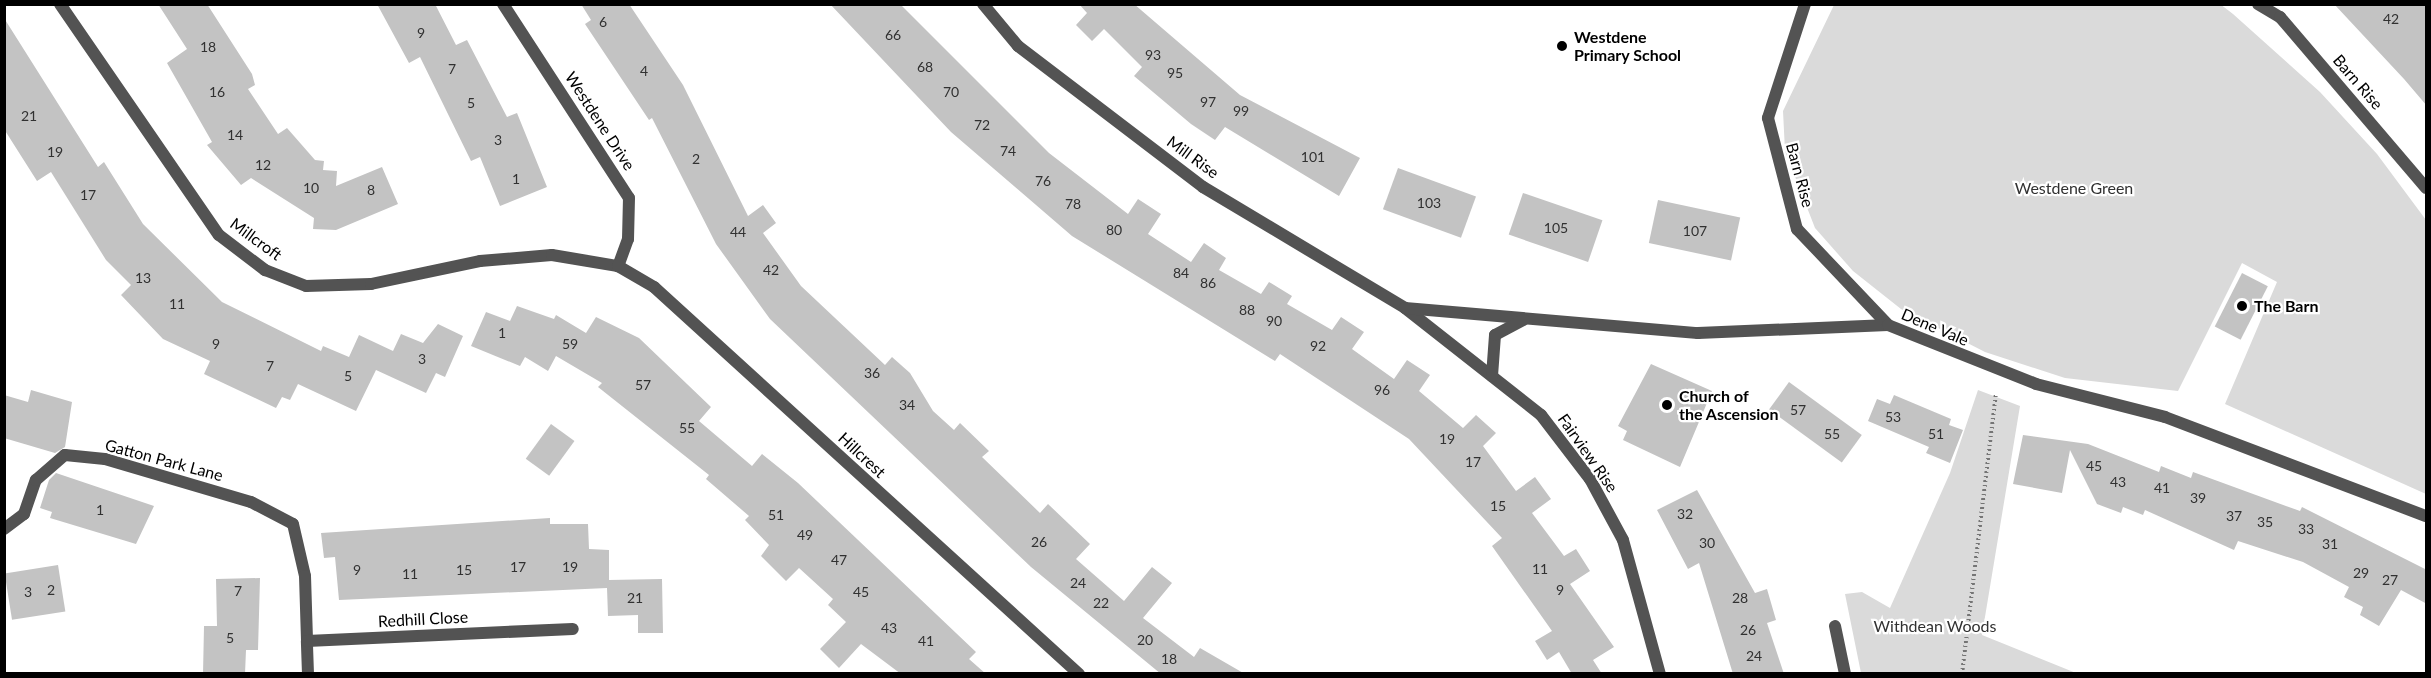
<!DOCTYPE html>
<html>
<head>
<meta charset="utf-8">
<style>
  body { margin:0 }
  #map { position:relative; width:2431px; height:678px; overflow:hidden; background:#fff; font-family:Lato,sans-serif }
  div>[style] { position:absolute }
  .green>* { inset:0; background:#dadada }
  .building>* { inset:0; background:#c3c3c3; transform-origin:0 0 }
  .path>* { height:4px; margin-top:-2px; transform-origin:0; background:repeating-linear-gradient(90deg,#757575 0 1.5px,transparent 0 4.5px) }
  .service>* { height:12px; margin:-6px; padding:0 6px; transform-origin:6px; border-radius:6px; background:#535353 }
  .minor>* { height:12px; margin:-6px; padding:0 6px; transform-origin:6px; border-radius:6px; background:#535353 }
  .dots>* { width:16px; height:16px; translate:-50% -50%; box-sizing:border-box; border:3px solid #fff; border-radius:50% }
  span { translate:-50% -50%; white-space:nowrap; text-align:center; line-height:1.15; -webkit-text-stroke:4.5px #fff; paint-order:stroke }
  .number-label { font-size:14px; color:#313131 }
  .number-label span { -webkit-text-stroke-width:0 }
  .poi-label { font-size:16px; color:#000; font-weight:700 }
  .left { translate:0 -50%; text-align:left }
  .street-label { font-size:16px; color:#000 }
  .park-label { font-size:16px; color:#313131 }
  .frame { position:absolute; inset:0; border:6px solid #000; pointer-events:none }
</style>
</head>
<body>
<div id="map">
  <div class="green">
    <i style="clip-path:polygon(1834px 5px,2220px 4px,2233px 14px,2320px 92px,2377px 154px,2426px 220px,2426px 494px,2225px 404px,2277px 282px,2242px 263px,2178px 391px,2065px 378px,1985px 352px,1901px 309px,1853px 271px,1815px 228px,1785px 151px,1783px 111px)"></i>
    <i style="clip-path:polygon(1978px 390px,2020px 406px,1982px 635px,2076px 673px,1861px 673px,1845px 594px,1862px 592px,1890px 608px,1950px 473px)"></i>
  </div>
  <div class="building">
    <i style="clip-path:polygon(158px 4px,207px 4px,252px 74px,255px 85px,248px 89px,278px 134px,287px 128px,315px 160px,324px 161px,323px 170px,337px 171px,336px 186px,382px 167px,398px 204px,336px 230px,313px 229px,314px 218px,251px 178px,241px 185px,207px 145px,212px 142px,167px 63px,187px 49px)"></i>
    <i style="clip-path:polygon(377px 4px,435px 4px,456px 45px,467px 40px,507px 117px,517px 113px,547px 187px,500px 206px,480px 157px,471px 161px,420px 57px,409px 63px)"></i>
    <i style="clip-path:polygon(581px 4px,629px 4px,683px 85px,748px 216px,763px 205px,776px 223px,763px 233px,801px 286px,885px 365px,892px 357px,910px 373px,933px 411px,954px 430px,960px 423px,989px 451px,982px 457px,1040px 513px,1048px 504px,1090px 544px,1076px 559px,1124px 601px,1152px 567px,1172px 583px,1143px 618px,1194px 657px,1200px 648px,1245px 674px,1161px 674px,1031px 567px,770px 319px,716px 244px,652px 118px,649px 120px,585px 24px,591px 20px)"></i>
    <i style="clip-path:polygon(830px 4px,900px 4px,1049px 153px,1128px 214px,1138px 199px,1161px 214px,1148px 234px,1191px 262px,1204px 243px,1226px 258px,1219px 270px,1261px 294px,1269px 282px,1292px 296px,1287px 304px,1332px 330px,1341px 317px,1364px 332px,1352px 349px,1394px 379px,1407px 360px,1430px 375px,1419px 391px,1463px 428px,1476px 415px,1496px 433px,1483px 446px,1516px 491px,1535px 477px,1551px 499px,1532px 513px,1564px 556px,1576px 549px,1590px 571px,1570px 584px,1614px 647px,1593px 660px,1602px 674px,1572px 674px,1559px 652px,1547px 660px,1535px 641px,1552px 631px,1492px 546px,1502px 538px,1409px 439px,1280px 354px,1275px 361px,1072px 236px,951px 132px)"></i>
    <i style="clip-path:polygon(1079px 4px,1134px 4px,1240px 95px,1360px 158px,1339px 196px,1225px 127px,1215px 140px,1191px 124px,1134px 76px,1142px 67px,1104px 29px,1092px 41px,1076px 25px,1087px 13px)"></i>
    <i style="clip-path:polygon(2334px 4px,2427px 4px,2427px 106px,2404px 79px)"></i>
    <i style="clip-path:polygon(4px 18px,98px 167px,104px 162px,143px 224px,222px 302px,321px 351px,323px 346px,349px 357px,359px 335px,393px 351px,401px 334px,423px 343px,438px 324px,463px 336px,445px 377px,436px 373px,426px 393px,376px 370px,356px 411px,298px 384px,290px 400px,282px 397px,276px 408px,204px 374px,210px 361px,163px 339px,121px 295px,131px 285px,106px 260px,51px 172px,37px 181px,4px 129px)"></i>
    <i style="left:1398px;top:168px;width:83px;height:44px;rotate:20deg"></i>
    <i style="left:1523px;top:193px;width:84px;height:44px;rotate:19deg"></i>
    <i style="left:1658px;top:200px;width:84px;height:44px;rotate:12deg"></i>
    <i style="left:2242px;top:273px;width:29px;height:60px;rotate:27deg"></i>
    <i style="clip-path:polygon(517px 306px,554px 319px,556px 315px,586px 333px,596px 317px,639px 338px,711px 407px,699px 421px,752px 466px,762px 454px,798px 483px,976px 652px,969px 659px,986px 674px,901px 674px,861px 644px,839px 668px,820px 649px,846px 622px,828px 605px,833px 599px,799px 568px,786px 581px,761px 556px,769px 545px,745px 520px,749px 516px,706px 479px,709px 475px,598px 387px,602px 383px,556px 356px,548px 371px,525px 357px,520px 366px,471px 346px,486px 312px,510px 321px)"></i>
    <i style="clip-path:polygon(1651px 364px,1712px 391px,1680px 467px,1623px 440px,1627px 431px,1618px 426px)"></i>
    <i style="left:1789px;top:382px;width:90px;height:34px;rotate:36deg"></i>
    <i style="clip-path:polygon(31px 390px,72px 402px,65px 447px,55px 453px,4px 438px,4px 395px,28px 402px)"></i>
    <i style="clip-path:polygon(1894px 395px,1951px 419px,1949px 425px,1963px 430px,1950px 463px,1926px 453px,1929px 447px,1868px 421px,1877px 399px,1890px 404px)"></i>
    <i style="left:551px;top:424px;width:29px;height:43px;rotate:36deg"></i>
    <i style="clip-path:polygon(2023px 435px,2088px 444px,2159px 472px,2161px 466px,2191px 478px,2193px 472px,2300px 511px,2302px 507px,2427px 570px,2427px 604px,2401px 590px,2379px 626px,2360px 615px,2363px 607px,2344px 597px,2349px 587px,2303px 562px,2238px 541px,2234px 550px,2145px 510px,2143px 515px,2123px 507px,2121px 513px,2097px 504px,2070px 450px,2062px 493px,2013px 484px)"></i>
    <i style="clip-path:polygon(56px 473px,154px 506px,136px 544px,50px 518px,52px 512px,40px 508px,49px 480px)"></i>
    <i style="clip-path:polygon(1697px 490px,1755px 593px,1767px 589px,1776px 620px,1767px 623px,1784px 674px,1733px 674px,1699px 563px,1688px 569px,1657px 510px)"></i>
    <i style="clip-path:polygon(550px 518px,550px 524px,588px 524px,589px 549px,609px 550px,609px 580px,662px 579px,663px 633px,638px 633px,638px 615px,608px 616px,607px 588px,339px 600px,335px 557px,324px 558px,321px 533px)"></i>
    <i style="left:58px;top:565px;width:47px;height:54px;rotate:81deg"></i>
    <i style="clip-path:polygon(260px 578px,258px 650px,246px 650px,245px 674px,203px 674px,204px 626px,217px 626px,216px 579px)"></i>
  </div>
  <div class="path">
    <i style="left:1962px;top:674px;width:282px;rotate:-83.1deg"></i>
  </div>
  <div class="service">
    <i style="left:1835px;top:626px;width:49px;rotate:78.2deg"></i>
  </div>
  <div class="minor">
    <i style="left:60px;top:4px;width:280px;rotate:55.5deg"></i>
    <i style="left:219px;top:235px;width:58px;rotate:37.3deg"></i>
    <i style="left:265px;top:270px;width:44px;rotate:21.3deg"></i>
    <i style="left:306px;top:286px;width:65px;rotate:-1.8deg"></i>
    <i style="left:371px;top:284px;width:111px;rotate:-11.9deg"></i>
    <i style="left:480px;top:261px;width:72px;rotate:-4.8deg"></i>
    <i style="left:552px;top:255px;width:67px;rotate:9.5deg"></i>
    <i style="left:618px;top:266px;width:42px;rotate:30.3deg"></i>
    <i style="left:654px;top:287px;width:575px;rotate:42.32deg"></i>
    <i style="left:503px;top:4px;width:231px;rotate:57deg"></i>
    <i style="left:629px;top:198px;width:41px;rotate:91.4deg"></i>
    <i style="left:628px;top:239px;width:29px;rotate:110deg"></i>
    <i style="left:983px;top:4px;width:55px;rotate:50.2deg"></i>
    <i style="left:1018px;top:46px;width:233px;rotate:37.3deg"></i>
    <i style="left:1203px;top:187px;width:235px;rotate:30.9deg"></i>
    <i style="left:1405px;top:308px;width:173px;rotate:38.2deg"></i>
    <i style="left:1541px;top:415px;width:81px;rotate:52.6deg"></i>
    <i style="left:1590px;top:479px;width:69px;rotate:61.6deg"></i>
    <i style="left:1623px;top:540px;width:139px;rotate:74.6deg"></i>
    <i style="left:1805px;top:4px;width:120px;rotate:108deg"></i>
    <i style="left:1768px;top:118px;width:115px;rotate:75.4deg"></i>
    <i style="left:1797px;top:229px;width:132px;rotate:46.5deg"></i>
    <i style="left:2258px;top:4px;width:26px;rotate:31deg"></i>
    <i style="left:2280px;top:17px;width:225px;rotate:49.5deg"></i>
    <i style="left:1405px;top:308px;width:294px;rotate:4.9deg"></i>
    <i style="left:1698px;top:333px;width:190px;rotate:-2.4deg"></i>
    <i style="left:1888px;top:325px;width:159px;rotate:21.7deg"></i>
    <i style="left:2036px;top:384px;width:133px;rotate:14.3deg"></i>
    <i style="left:2165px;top:417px;width:279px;rotate:20.8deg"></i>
    <i style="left:1492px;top:376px;width:41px;rotate:-85.8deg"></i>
    <i style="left:1495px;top:335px;width:32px;rotate:-28deg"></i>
    <i style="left:4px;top:529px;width:25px;rotate:-37deg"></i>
    <i style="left:24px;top:514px;width:36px;rotate:-71deg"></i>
    <i style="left:36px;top:480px;width:38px;rotate:-41deg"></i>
    <i style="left:65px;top:455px;width:40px;rotate:5.7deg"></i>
    <i style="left:105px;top:459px;width:152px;rotate:16.4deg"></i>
    <i style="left:251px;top:502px;width:47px;rotate:27.6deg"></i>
    <i style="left:293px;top:524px;width:53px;rotate:77deg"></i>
    <i style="left:305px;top:576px;width:65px;rotate:88.2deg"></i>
    <i style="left:308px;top:674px;width:33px;rotate:-92deg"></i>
    <i style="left:307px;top:641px;width:266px;rotate:-2.6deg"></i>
  </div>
  <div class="dots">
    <i style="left:1562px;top:46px;background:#000"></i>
    <i style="left:2242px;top:306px;background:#000"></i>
    <i style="left:1667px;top:405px;background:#000"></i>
  </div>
  <div class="number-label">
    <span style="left:2391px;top:19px">42</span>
    <span style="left:603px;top:22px">6</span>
    <span style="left:421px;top:33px">9</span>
    <span style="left:893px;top:35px">66</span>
    <span style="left:208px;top:47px">18</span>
    <span style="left:1153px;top:55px">93</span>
    <span style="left:925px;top:67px">68</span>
    <span style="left:452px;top:69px">7</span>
    <span style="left:644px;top:71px">4</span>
    <span style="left:1175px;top:73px">95</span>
    <span style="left:217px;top:92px">16</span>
    <span style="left:951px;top:92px">70</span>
    <span style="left:1208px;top:102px">97</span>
    <span style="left:471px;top:103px">5</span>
    <span style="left:1241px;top:111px">99</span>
    <span style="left:29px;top:116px">21</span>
    <span style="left:982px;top:125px">72</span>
    <span style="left:235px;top:135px">14</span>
    <span style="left:498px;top:140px">3</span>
    <span style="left:1008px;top:151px">74</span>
    <span style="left:55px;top:152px">19</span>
    <span style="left:1313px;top:157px">101</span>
    <span style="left:696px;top:159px">2</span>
    <span style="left:263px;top:165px">12</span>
    <span style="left:516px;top:179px">1</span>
    <span style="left:1043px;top:181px">76</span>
    <span style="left:311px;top:188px">10</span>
    <span style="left:371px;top:190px">8</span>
    <span style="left:88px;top:195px">17</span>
    <span style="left:1429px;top:203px">103</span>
    <span style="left:1073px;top:204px">78</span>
    <span style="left:1556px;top:228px">105</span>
    <span style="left:1114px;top:230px">80</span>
    <span style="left:1695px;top:231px">107</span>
    <span style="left:738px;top:232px">44</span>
    <span style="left:771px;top:270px">42</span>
    <span style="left:1181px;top:273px">84</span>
    <span style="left:143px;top:278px">13</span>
    <span style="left:1208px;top:283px">86</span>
    <span style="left:177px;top:304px">11</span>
    <span style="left:1247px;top:310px">88</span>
    <span style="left:1274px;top:321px">90</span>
    <span style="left:502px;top:333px">1</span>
    <span style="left:216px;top:344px">9</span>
    <span style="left:570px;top:344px">59</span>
    <span style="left:1318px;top:346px">92</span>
    <span style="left:422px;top:359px">3</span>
    <span style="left:270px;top:366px">7</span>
    <span style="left:872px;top:373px">36</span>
    <span style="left:348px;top:376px">5</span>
    <span style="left:643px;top:385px">57</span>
    <span style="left:1382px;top:390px">96</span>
    <span style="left:907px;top:405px">34</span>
    <span style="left:1798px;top:410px">57</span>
    <span style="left:1893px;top:417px">53</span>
    <span style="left:687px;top:428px">55</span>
    <span style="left:1832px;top:434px">55</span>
    <span style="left:1936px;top:434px">51</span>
    <span style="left:1447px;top:439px">19</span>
    <span style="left:1473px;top:462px">17</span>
    <span style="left:2094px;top:466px">45</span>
    <span style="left:2118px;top:482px">43</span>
    <span style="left:2162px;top:488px">41</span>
    <span style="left:2198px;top:498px">39</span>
    <span style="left:1498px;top:506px">15</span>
    <span style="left:100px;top:510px">1</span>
    <span style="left:1685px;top:514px">32</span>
    <span style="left:776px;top:515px">51</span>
    <span style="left:2234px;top:516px">37</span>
    <span style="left:2265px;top:522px">35</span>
    <span style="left:2306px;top:529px">33</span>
    <span style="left:805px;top:535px">49</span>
    <span style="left:1039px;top:542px">26</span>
    <span style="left:1707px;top:543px">30</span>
    <span style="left:2330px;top:544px">31</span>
    <span style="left:839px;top:560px">47</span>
    <span style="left:518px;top:567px">17</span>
    <span style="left:570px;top:567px">19</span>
    <span style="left:1540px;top:569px">11</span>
    <span style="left:357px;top:570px">9</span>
    <span style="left:464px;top:570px">15</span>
    <span style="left:2361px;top:573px">29</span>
    <span style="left:410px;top:574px">11</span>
    <span style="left:2390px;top:580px">27</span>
    <span style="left:1078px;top:583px">24</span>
    <span style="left:51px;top:590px">2</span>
    <span style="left:1560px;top:590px">9</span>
    <span style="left:238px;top:591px">7</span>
    <span style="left:28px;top:592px">3</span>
    <span style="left:861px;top:592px">45</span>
    <span style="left:635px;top:598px">21</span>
    <span style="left:1740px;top:598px">28</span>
    <span style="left:1101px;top:603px">22</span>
    <span style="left:889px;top:628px">43</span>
    <span style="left:1748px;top:630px">26</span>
    <span style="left:230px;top:638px">5</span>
    <span style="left:1145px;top:640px">20</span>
    <span style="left:926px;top:641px">41</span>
    <span style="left:1754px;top:656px">24</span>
    <span style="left:1169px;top:659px">18</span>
  </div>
  <div class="poi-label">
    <span class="left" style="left:1574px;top:46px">Westdene<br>Primary School</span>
    <span class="left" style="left:2254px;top:306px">The Barn</span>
    <span class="left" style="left:1679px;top:405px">Church of<br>the Ascension</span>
  </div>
  <div class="street-label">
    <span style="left:2358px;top:82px;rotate:49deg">Barn Rise</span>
    <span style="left:600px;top:121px;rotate:57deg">Westdene Drive</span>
    <span style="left:1193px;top:157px;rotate:36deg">Mill Rise</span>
    <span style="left:1800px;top:175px;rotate:75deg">Barn Rise</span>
    <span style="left:256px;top:239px;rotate:36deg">Millcroft</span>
    <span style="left:1935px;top:327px;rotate:23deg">Dene Vale</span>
    <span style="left:1588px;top:453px;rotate:55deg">Fairview Rise</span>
    <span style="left:862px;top:455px;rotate:43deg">Hillcrest</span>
    <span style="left:164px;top:460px;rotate:15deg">Gatton Park Lane</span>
    <span style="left:423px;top:619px;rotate:-3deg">Redhill Close</span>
  </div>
  <div class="park-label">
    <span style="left:2074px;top:188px">Westdene Green</span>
    <span style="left:1935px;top:626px">Withdean Woods</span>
  </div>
  <div class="frame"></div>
</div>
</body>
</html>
